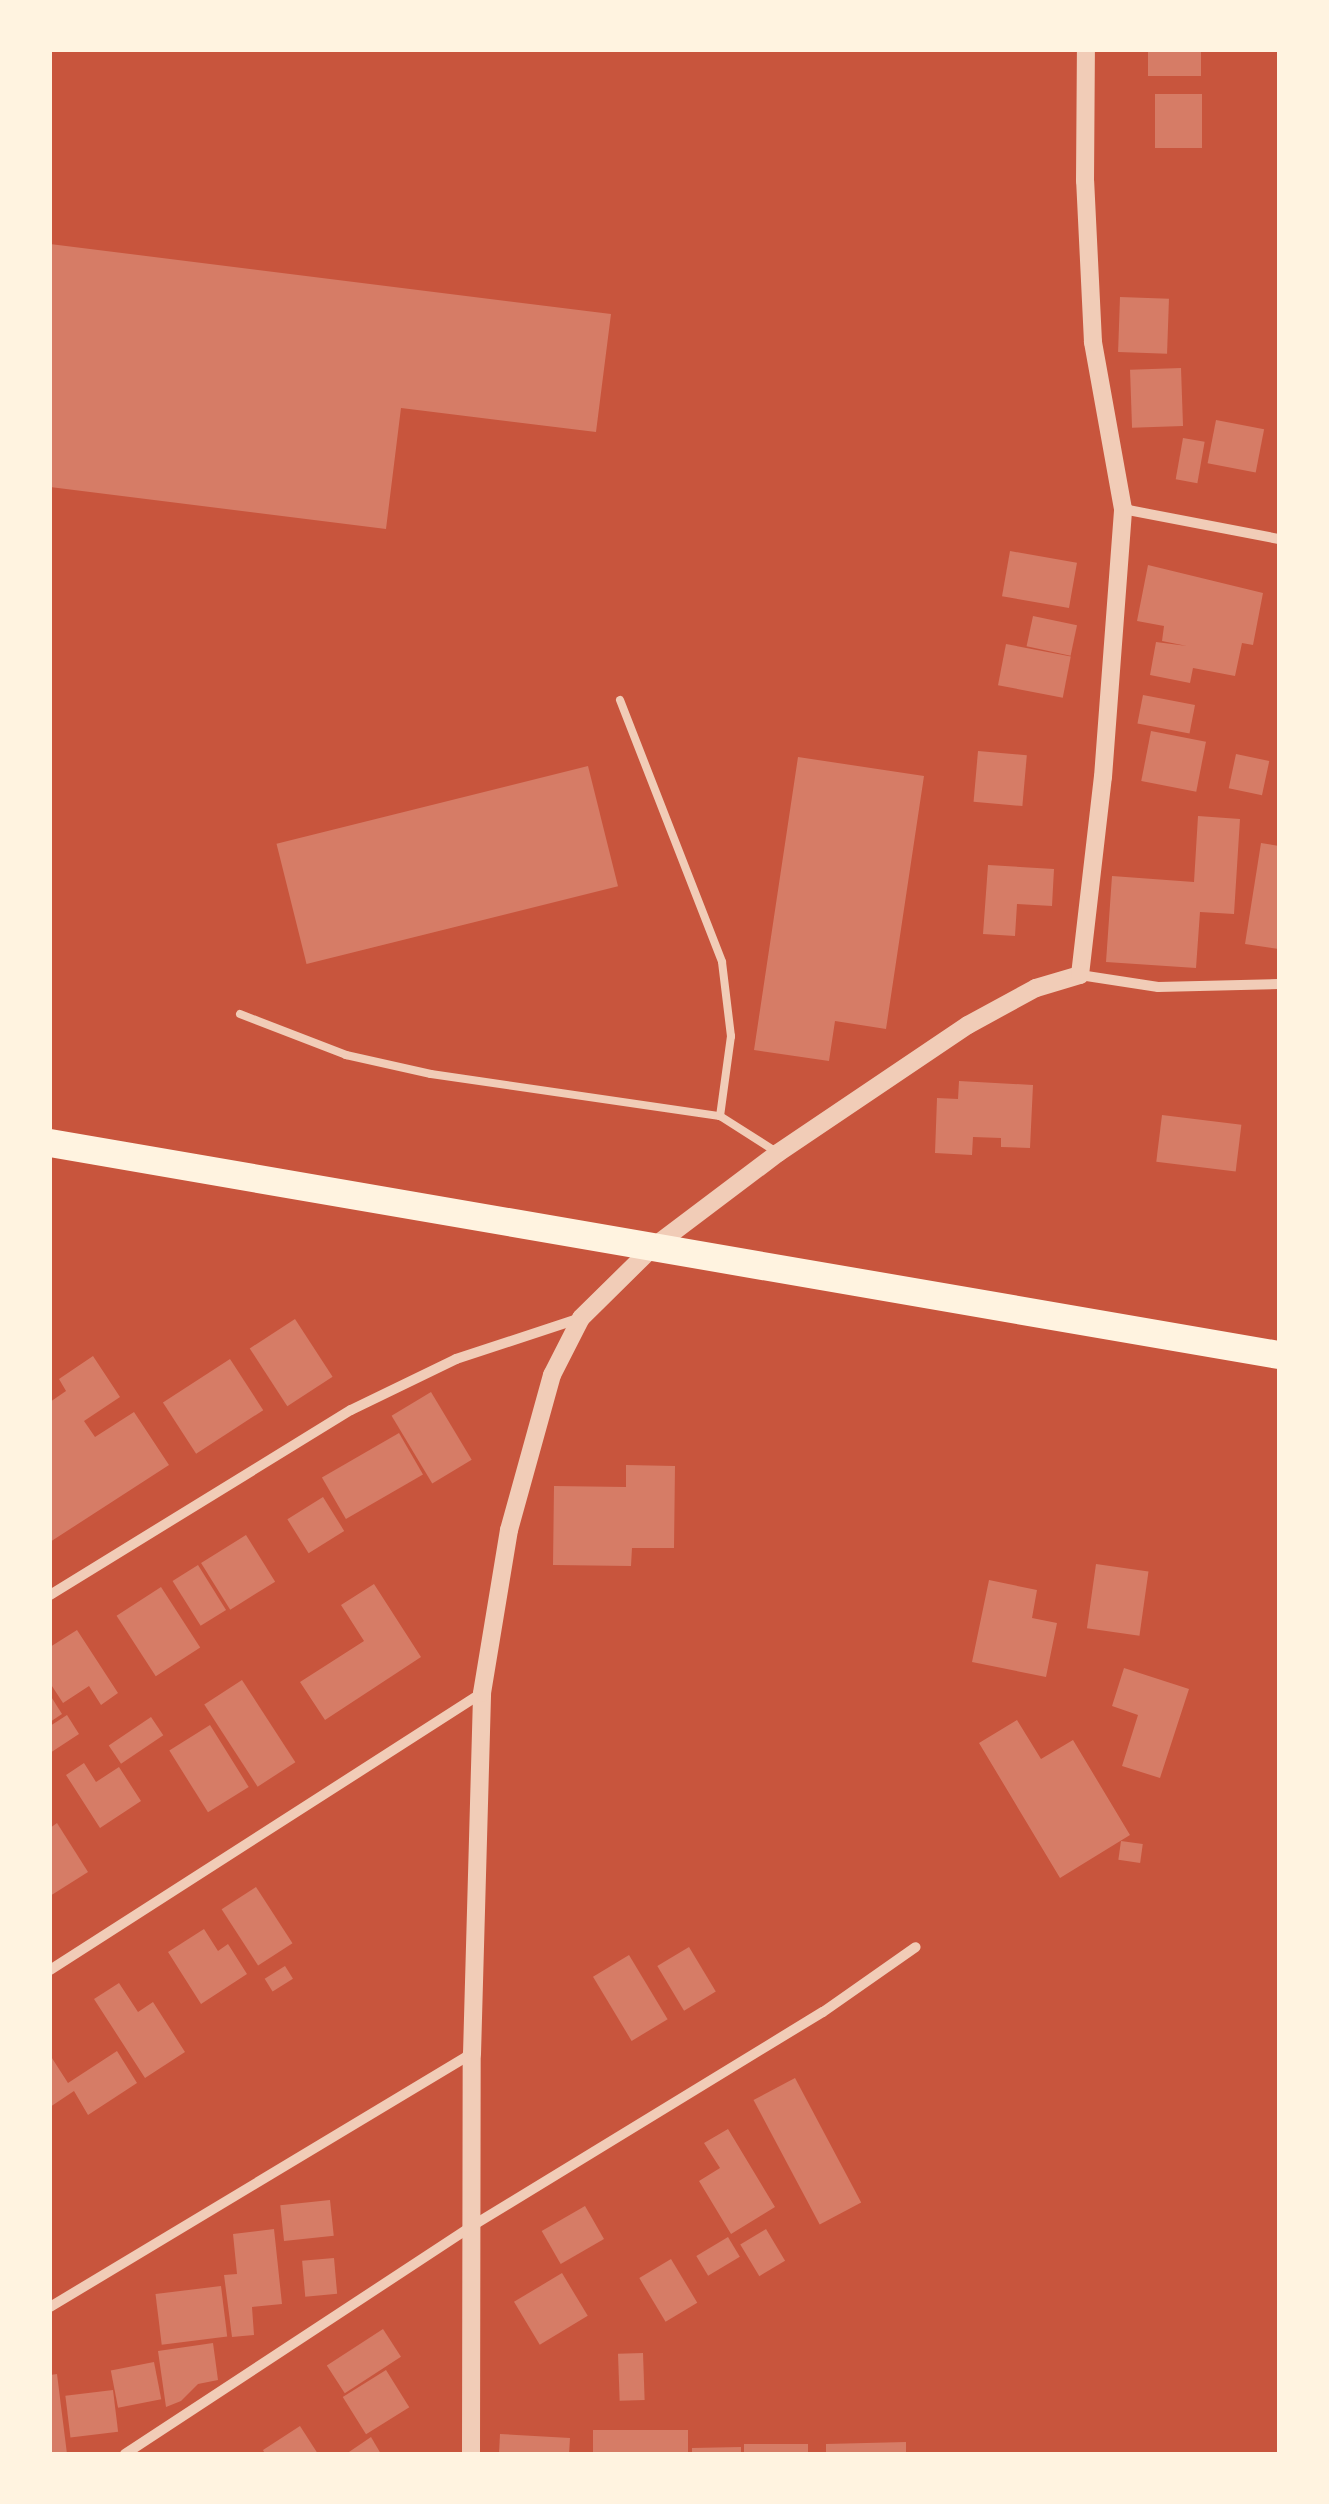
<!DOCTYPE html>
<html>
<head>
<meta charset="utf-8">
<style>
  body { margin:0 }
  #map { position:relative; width:1329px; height:2504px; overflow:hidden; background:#c8553d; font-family:"Titillium Web",sans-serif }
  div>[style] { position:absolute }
  .building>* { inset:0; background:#d67c66; transform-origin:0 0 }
  .service>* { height:8px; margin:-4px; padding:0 4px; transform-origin:4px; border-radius:4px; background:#f1ccb7 }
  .minor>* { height:10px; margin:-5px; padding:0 5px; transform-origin:5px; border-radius:5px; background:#f1ccb7 }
  .tertiary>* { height:18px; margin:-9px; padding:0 9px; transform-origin:9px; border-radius:9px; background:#f1ccb7 }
  .trunk>* { height:28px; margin:-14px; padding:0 14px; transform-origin:14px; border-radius:14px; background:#fff3e0 }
  span { translate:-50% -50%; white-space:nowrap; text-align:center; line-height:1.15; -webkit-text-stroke:8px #fff3e0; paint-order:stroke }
  .frame { position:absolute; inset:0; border:52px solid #fff3e0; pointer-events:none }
</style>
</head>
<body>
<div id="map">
  <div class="building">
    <i style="left:1148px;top:50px;width:53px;height:26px"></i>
    <i style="left:1155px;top:94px;width:47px;height:54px"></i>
    <i style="clip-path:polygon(50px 244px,611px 314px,596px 432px,401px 408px,386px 529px,50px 487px)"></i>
    <i style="left:1120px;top:297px;width:49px;height:55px;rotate:2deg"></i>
    <i style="left:1181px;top:368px;width:58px;height:51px;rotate:88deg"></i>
    <i style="left:1216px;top:420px;width:49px;height:44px;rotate:11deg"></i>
    <i style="left:1183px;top:438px;width:22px;height:42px;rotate:10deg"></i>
    <i style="left:1010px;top:551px;width:68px;height:46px;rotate:10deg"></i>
    <i style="clip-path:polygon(1148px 565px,1263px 593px,1253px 645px,1242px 643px,1235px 676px,1193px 668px,1190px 683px,1150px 675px,1156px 642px,1187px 646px,1162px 641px,1164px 626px,1137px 621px)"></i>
    <i style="left:1033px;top:616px;width:45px;height:31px;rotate:12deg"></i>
    <i style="left:1006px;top:644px;width:66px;height:42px;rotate:11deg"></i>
    <i style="left:1143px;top:695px;width:53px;height:29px;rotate:11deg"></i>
    <i style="left:1151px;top:731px;width:56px;height:51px;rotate:11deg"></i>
    <i style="left:978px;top:751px;width:49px;height:51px;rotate:5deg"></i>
    <i style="left:1236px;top:754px;width:34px;height:35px;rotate:12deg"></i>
    <i style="clip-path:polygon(798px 757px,924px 776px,886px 1029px,835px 1021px,829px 1061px,754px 1050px)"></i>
    <i style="left:588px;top:766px;width:124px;height:321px;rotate:76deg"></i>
    <i style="clip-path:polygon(1198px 816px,1240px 819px,1234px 914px,1200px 912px,1196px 968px,1106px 962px,1112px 876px,1194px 882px)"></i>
    <i style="clip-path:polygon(1261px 843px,1279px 846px,1279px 949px,1245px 944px)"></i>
    <i style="clip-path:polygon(988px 865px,1054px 869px,1052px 906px,1017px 904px,1015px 936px,983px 934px)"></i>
    <i style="clip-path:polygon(959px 1081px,1033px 1085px,1030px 1148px,1001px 1147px,1001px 1138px,973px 1137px,972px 1155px,935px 1153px,937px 1098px,958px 1099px)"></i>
    <i style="left:1162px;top:1115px;width:80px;height:47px;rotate:7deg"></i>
    <i style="left:295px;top:1319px;width:69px;height:54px;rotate:57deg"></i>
    <i style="clip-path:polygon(93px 1356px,120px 1397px,84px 1421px,95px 1437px,134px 1412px,169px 1465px,50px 1542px,50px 1402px,66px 1391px,59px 1379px)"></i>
    <i style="left:230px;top:1359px;width:61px;height:80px;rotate:57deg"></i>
    <i style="left:431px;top:1392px;width:79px;height:46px;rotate:59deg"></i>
    <i style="left:399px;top:1433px;width:48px;height:89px;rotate:60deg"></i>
    <i style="clip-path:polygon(626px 1465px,675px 1466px,674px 1548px,632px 1548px,631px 1566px,553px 1565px,554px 1486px,626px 1487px)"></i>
    <i style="left:323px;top:1497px;width:40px;height:42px;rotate:58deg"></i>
    <i style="left:246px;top:1535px;width:55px;height:53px;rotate:58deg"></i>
    <i style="left:1096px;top:1564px;width:53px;height:65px;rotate:8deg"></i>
    <i style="left:198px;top:1565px;width:53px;height:30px;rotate:58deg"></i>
    <i style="clip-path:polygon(989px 1580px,1037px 1590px,1032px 1618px,1057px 1623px,1046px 1677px,972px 1662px)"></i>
    <i style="clip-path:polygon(374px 1584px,421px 1657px,325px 1720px,300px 1682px,364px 1641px,341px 1605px)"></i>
    <i style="left:161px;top:1587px;width:72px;height:53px;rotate:57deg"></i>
    <i style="clip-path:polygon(77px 1630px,118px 1693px,101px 1705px,89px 1686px,63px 1703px,50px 1683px,50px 1647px)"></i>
    <i style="clip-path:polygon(1124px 1668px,1189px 1689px,1160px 1778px,1122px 1766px,1138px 1715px,1112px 1706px)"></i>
    <i style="left:242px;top:1680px;width:98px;height:45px;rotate:57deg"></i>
    <i style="clip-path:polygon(50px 1695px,62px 1714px,50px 1722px)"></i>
    <i style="clip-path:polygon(67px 1715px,79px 1734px,50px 1753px,50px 1726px)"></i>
    <i style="left:151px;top:1717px;width:22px;height:51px;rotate:56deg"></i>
    <i style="clip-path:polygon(1017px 1720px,1041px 1759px,1073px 1740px,1130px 1835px,1060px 1878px,979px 1743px)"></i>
    <i style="left:210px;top:1725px;width:73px;height:48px;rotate:58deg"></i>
    <i style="clip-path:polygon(84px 1763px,96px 1782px,119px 1767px,141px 1801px,100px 1828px,66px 1775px)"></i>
    <i style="clip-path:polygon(57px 1823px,88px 1872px,50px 1896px,50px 1828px)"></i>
    <i style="left:1121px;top:1841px;width:22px;height:19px;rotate:8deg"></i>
    <i style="left:256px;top:1887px;width:67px;height:41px;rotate:57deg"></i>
    <i style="clip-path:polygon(204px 1929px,218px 1951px,228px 1944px,247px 1974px,201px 2004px,168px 1952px)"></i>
    <i style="left:689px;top:1947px;width:52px;height:37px;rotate:59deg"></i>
    <i style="left:629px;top:1955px;width:75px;height:42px;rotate:59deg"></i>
    <i style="left:285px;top:1966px;width:15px;height:24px;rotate:58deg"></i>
    <i style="clip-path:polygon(119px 1983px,138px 2012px,153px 2002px,185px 2052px,145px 2078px,94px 1999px)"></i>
    <i style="clip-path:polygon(117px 2051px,137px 2083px,88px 2115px,74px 2091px,50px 2107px,50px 2055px,68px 2083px)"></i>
    <i style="left:795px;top:2078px;width:141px;height:47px;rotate:62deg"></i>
    <i style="clip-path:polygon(728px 2129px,775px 2207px,731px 2234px,699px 2181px,720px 2168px,704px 2143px)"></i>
    <i style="left:330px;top:2200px;width:36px;height:50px;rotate:84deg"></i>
    <i style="left:585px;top:2206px;width:38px;height:50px;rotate:60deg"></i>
    <i style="clip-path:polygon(274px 2229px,282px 2304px,252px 2307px,254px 2335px,232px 2337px,224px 2275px,237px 2274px,233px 2234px)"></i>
    <i style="left:766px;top:2229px;width:37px;height:30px;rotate:59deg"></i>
    <i style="left:728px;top:2237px;width:23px;height:37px;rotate:59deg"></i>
    <i style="left:334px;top:2258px;width:36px;height:32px;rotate:85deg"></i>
    <i style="left:671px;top:2259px;width:51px;height:37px;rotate:59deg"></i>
    <i style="left:562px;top:2273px;width:50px;height:56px;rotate:59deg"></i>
    <i style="left:221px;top:2286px;width:51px;height:66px;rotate:83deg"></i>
    <i style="left:383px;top:2329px;width:33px;height:67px;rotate:57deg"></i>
    <i style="clip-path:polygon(213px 2343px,218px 2380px,198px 2384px,181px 2401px,166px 2407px,158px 2351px)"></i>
    <i style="left:643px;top:2353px;width:47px;height:25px;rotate:88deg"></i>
    <i style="left:154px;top:2362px;width:38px;height:44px;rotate:79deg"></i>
    <i style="left:386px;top:2370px;width:44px;height:51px;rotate:58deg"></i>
    <i style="clip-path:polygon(57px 2374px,67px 2454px,50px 2454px,50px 2375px)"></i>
    <i style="left:113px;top:2390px;width:42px;height:48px;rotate:83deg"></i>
    <i style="clip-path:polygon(300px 2426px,318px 2454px,265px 2454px,263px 2450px)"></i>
    <i style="left:688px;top:2430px;width:24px;height:95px;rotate:90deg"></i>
    <i style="clip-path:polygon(500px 2434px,570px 2438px,569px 2454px,499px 2454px)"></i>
    <i style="clip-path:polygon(371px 2437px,381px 2454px,346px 2454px)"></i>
    <i style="clip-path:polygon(906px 2442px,906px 2454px,826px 2454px,826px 2444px)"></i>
    <i style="left:808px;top:2444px;width:10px;height:64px;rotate:90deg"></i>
    <i style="clip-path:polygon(741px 2447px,741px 2454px,692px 2454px,692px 2448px)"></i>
  </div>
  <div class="service">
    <i style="left:620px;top:700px;width:281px;rotate:68.7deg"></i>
    <i style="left:722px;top:962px;width:75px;rotate:83.1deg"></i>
    <i style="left:731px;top:1036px;width:81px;rotate:97.8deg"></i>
    <i style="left:720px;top:1116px;width:69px;rotate:32.5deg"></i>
    <i style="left:240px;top:1014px;width:114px;rotate:21.1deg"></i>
    <i style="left:346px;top:1055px;width:87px;rotate:12.6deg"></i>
    <i style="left:431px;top:1074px;width:292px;rotate:8.3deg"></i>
  </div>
  <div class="minor">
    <i style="left:1123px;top:509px;width:159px;rotate:10.9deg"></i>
    <i style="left:1080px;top:975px;width:79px;rotate:8.7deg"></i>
    <i style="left:1158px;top:987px;width:121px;rotate:-1.4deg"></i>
    <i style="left:50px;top:1595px;width:353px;rotate:-31.6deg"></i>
    <i style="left:351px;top:1410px;width:117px;rotate:-25.9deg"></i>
    <i style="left:456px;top:1359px;width:128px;rotate:-18.2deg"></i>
    <i style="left:50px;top:1970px;width:513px;rotate:-32.67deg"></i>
    <i style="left:50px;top:2307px;width:491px;rotate:-31deg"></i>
    <i style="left:125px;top:2454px;width:415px;rotate:-33.3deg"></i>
    <i style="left:472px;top:2226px;width:411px;rotate:-31.4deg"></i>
    <i style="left:823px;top:2012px;width:113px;rotate:-35deg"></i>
  </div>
  <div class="tertiary">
    <i style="left:471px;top:2454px;width:400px;rotate:-89.9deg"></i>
    <i style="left:472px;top:2054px;width:361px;rotate:-88.4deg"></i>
    <i style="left:482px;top:1693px;width:165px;rotate:-80.6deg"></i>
    <i style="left:509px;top:1530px;width:161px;rotate:-74.5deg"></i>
    <i style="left:552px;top:1375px;width:64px;rotate:-63deg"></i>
    <i style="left:581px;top:1318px;width:100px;rotate:-44.6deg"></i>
    <i style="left:652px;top:1248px;width:158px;rotate:-37deg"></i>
    <i style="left:778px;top:1153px;width:229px;rotate:-34deg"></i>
    <i style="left:968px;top:1025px;width:77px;rotate:-28.6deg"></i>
    <i style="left:1036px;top:988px;width:46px;rotate:-16.5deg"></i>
    <i style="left:1080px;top:975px;width:199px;rotate:-83.4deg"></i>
    <i style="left:1103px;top:777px;width:269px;rotate:-85.7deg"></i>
    <i style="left:1123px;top:509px;width:170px;rotate:-100.2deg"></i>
    <i style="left:1093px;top:342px;width:161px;rotate:-92.8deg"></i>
    <i style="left:1085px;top:181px;width:131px;rotate:-89.6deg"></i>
  </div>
  <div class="trunk">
    <i style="left:50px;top:1143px;width:1247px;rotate:9.79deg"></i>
  </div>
  <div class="frame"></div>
</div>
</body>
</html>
